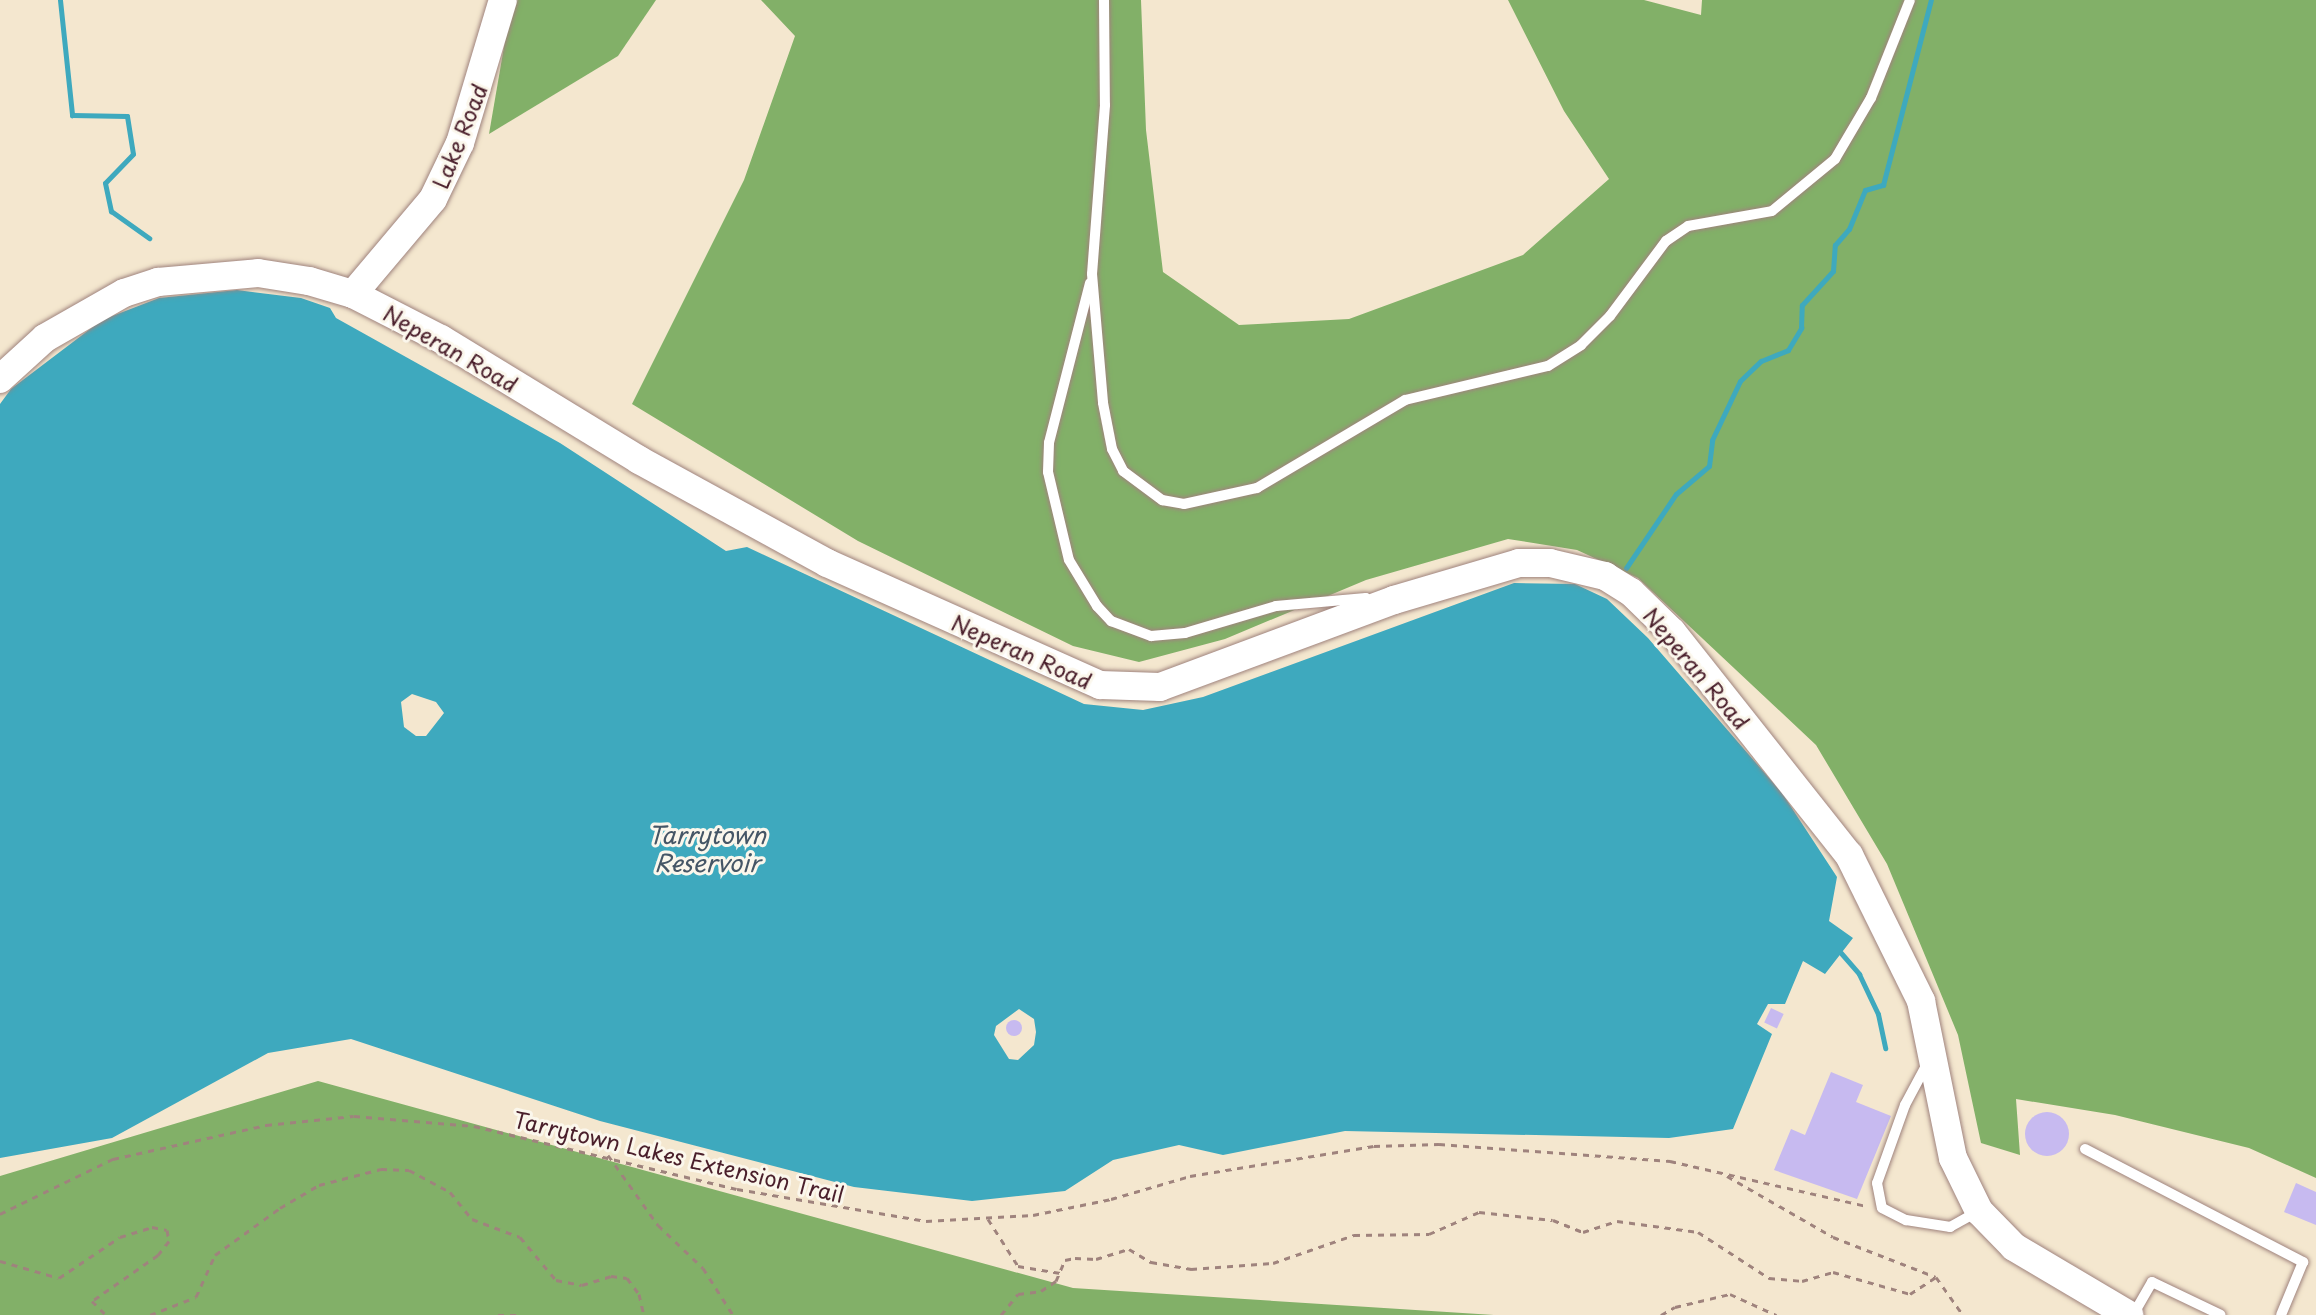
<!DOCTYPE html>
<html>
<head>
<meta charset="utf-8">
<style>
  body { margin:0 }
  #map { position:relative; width:2316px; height:1315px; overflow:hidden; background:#f4e7cf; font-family:"Playpen Sans",sans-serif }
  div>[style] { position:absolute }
  .forest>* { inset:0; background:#82b068 }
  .water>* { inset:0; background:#3ea9be }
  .stream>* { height:5px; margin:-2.5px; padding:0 2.5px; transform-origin:2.5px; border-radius:2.5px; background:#3ea9be }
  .building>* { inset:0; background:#c7baf0; transform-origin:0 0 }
  .round { border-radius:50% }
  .path>* { height:3px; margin-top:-1.5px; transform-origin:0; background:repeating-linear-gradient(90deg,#9f837d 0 6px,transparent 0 12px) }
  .roads { filter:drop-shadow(0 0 2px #9f837d) drop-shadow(0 0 2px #9f837d) }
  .lane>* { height:10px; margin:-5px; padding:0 5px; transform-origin:5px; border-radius:5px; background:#fff }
  .secondary>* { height:28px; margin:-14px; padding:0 14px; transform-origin:14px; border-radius:14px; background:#fff }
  span { translate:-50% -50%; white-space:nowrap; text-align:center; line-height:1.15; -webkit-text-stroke:6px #fbf7ec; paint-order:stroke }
  .street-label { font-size:22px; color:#4a1f2b }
  .water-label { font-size:24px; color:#455666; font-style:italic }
</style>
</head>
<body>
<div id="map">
  <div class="forest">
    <i style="clip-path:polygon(512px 0,656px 0,618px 56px,489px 134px)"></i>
    <i style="clip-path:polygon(761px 0,1141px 0,1146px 130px,1163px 272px,1239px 325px,1349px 319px,1523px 255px,1609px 179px,1564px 111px,1508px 0,1644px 0,1701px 15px,1702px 0,2316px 0,2316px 1178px,2249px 1148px,2115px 1115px,2016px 1099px,2020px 1155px,1981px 1143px,1958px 1035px,1887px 864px,1816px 745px,1638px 578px,1577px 550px,1508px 539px,1366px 580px,1225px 639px,1139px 662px,1073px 646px,858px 541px,632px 404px,744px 180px,795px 36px)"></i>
    <i style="clip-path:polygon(318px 1081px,1073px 1288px,1494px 1315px,0 1315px,0 1176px)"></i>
  </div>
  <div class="water">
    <i style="clip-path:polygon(evenodd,237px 290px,301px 298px,330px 308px,336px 318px,560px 443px,726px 551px,747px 547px,1084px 704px,1143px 710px,1203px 697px,1514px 583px,1575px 584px,1607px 599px,1648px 638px,1782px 793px,1837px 877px,1829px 921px,1853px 938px,1825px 974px,1803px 961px,1785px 1004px,1768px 1004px,1757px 1024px,1772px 1034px,1733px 1129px,1669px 1138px,1345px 1131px,1223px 1155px,1179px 1145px,1113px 1160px,1065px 1191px,972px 1201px,854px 1187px,600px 1121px,351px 1039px,268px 1053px,112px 1138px,0 1158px,0 404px,11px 389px,102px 320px,159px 298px,237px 290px,412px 694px,436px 702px,444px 713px,426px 736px,416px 736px,404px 727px,401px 702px,412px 694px,237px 290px,1019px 1009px,1034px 1019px,1036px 1032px,1034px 1045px,1018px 1060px,1009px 1059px,994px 1035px,996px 1026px,1019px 1009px)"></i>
  </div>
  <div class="stream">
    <i style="left:60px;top:0;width:116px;rotate:84deg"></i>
    <i style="left:72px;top:115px;width:55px;rotate:1deg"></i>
    <i style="left:127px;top:116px;width:38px;rotate:81deg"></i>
    <i style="left:133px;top:154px;width:40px;rotate:134deg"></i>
    <i style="left:105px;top:183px;width:29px;rotate:78deg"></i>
    <i style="left:111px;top:211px;width:47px;rotate:35.4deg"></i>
    <i style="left:1626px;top:568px;width:89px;rotate:-56deg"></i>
    <i style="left:1676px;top:494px;width:43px;rotate:-40.3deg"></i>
    <i style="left:1709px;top:466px;width:26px;rotate:-83deg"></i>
    <i style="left:1712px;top:440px;width:65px;rotate:-64.6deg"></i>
    <i style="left:1740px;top:381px;width:29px;rotate:-44deg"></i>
    <i style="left:1761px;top:361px;width:29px;rotate:-22deg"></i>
    <i style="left:1788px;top:350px;width:26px;rotate:-59deg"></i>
    <i style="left:1801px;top:328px;width:23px;rotate:-88deg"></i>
    <i style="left:1802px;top:305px;width:46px;rotate:-47.6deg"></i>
    <i style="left:1833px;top:271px;width:26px;rotate:-86deg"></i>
    <i style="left:1835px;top:245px;width:21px;rotate:-49deg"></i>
    <i style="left:1849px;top:229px;width:42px;rotate:-67.7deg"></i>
    <i style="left:1865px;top:190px;width:19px;rotate:-16deg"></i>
    <i style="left:1883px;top:185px;width:191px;rotate:-75.5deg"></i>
    <i style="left:1841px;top:953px;width:28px;rotate:49deg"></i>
    <i style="left:1859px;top:974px;width:44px;rotate:64.6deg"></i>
    <i style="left:1878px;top:1014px;width:35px;rotate:78deg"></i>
  </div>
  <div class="building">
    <i style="left:1771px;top:1008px;width:14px;height:16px;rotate:25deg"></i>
    <i class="round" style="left:1006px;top:1020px;width:16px;height:16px"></i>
    <i style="clip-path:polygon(1831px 1072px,1863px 1085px,1856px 1102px,1891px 1116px,1857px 1199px,1774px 1170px,1791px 1129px,1805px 1135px)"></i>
    <i class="round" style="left:2025px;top:1112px;width:44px;height:44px"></i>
    <i style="clip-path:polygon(2296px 1183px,2316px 1192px,2316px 1225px,2284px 1212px)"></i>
  </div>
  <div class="path">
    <i style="left:608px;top:1155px;width:86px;rotate:54.5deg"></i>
    <i style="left:658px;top:1225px;width:62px;rotate:43.7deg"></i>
    <i style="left:703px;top:1268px;width:56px;rotate:57.4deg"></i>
    <i style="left:1727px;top:1176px;width:122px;rotate:29.9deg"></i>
    <i style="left:1833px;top:1237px;width:110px;rotate:21.2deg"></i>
    <i style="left:1936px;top:1277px;width:47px;rotate:54.6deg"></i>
    <i style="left:0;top:1214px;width:126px;rotate:-26deg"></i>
    <i style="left:113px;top:1159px;width:157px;rotate:-12.5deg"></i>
    <i style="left:266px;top:1125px;width:88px;rotate:-5.8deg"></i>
    <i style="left:354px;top:1116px;width:120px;rotate:4.8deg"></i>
    <i style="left:474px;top:1126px;width:270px;rotate:13.5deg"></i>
    <i style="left:737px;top:1189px;width:192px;rotate:9.6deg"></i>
    <i style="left:926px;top:1221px;width:107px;rotate:-3.2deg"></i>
    <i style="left:1033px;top:1215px;width:80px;rotate:-11.6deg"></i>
    <i style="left:1111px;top:1199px;width:82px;rotate:-16.2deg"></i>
    <i style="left:1190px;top:1176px;width:186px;rotate:-9.3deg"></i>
    <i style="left:1374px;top:1146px;width:65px;rotate:-1.8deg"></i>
    <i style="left:1439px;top:1144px;width:232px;rotate:4.2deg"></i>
    <i style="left:1670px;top:1161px;width:202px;rotate:12.9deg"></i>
    <i style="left:988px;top:1219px;width:56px;rotate:57.4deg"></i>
    <i style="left:1018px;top:1266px;width:43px;rotate:9.5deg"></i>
    <i style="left:0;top:1261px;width:61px;rotate:16.1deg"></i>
    <i style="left:59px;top:1278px;width:73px;rotate:-33.9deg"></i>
    <i style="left:120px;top:1237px;width:34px;rotate:-17deg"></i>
    <i style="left:152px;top:1227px;width:15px;rotate:11deg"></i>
    <i style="left:167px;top:1230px;width:11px;rotate:80deg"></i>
    <i style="left:169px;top:1241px;width:18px;rotate:128deg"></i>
    <i style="left:158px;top:1255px;width:80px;rotate:145.1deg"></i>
    <i style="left:92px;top:1301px;width:20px;rotate:45deg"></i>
    <i style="left:150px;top:1315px;width:49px;rotate:-21.4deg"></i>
    <i style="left:196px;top:1297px;width:46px;rotate:-65.7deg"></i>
    <i style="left:215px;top:1255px;width:80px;rotate:-35.9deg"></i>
    <i style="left:280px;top:1208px;width:45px;rotate:-30.5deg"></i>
    <i style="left:319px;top:1185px;width:64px;rotate:-14.5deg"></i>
    <i style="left:381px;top:1169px;width:28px;rotate:2deg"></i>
    <i style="left:409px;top:1170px;width:47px;rotate:28.2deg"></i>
    <i style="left:450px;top:1192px;width:35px;rotate:51deg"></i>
    <i style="left:472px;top:1219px;width:51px;rotate:20.6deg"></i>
    <i style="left:520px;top:1237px;width:56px;rotate:50.1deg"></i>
    <i style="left:556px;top:1280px;width:26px;rotate:11deg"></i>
    <i style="left:582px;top:1285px;width:30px;rotate:-17deg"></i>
    <i style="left:611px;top:1276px;width:16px;rotate:7deg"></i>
    <i style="left:627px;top:1278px;width:20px;rotate:53deg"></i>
    <i style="left:639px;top:1294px;width:22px;rotate:77deg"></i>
    <i style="left:498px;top:1315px;width:23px"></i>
    <i style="left:1001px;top:1315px;width:27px;rotate:-51deg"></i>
    <i style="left:1018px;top:1294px;width:23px;rotate:-7deg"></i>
    <i style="left:1041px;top:1291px;width:18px;rotate:-34deg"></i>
    <i style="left:1056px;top:1281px;width:23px;rotate:-67deg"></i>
    <i style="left:1065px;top:1260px;width:10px;rotate:-11deg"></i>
    <i style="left:1075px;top:1258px;width:21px;rotate:3deg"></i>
    <i style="left:1096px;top:1259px;width:34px;rotate:-17deg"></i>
    <i style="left:1129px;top:1249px;width:26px;rotate:31deg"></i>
    <i style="left:1151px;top:1262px;width:41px;rotate:9.9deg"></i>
    <i style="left:1191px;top:1269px;width:82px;rotate:-4.2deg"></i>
    <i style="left:1273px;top:1263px;width:86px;rotate:-19.1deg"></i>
    <i style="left:1354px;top:1235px;width:75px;rotate:-0.8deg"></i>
    <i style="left:1429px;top:1234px;width:55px;rotate:-23.7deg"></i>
    <i style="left:1479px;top:1212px;width:74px;rotate:6.2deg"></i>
    <i style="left:1553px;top:1220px;width:32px;rotate:22deg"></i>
    <i style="left:1583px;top:1232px;width:36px;rotate:-18deg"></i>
    <i style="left:1617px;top:1221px;width:82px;rotate:7.7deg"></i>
    <i style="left:1698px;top:1232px;width:85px;rotate:32.9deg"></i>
    <i style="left:1769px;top:1278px;width:33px;rotate:5deg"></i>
    <i style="left:1802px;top:1281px;width:32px;rotate:-16deg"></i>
    <i style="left:1833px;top:1272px;width:80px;rotate:15.9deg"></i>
    <i style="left:1910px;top:1294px;width:31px;rotate:-33deg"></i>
    <i style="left:1661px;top:1315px;width:16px;rotate:-30deg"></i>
    <i style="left:1675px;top:1307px;width:57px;rotate:-13.3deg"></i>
    <i style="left:1730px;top:1294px;width:51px;rotate:24.5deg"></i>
  </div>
  <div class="roads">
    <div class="lane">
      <i style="left:1104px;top:0;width:105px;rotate:89.5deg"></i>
      <i style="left:1105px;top:105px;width:169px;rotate:94.4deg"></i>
      <i style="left:1092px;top:274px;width:129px;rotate:85.1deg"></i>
      <i style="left:1103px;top:403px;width:47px;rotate:78.9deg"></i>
      <i style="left:1112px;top:449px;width:25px;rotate:63deg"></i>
      <i style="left:1123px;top:471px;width:49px;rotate:36.6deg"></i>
      <i style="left:1162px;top:500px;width:22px;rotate:10deg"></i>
      <i style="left:1184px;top:504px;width:75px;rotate:-12.4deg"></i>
      <i style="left:1257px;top:488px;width:172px;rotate:-30.7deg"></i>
      <i style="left:1405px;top:400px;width:147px;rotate:-13.4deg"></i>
      <i style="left:1548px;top:366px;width:39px;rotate:-32deg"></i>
      <i style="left:1581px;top:345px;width:41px;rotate:-45deg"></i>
      <i style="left:1610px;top:316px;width:94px;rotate:-53.3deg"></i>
      <i style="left:1666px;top:241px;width:27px;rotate:-34deg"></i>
      <i style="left:1688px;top:226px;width:85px;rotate:-10.1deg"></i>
      <i style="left:1772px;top:211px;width:82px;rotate:-39.5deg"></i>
      <i style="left:1835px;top:159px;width:71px;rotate:-59.5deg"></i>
      <i style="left:1871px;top:98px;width:105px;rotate:-68.3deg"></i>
      <i style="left:1090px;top:283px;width:165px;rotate:104.4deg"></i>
      <i style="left:1049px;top:443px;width:29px;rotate:92deg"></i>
      <i style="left:1048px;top:472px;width:90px;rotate:76.6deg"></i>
      <i style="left:1069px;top:560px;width:54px;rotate:58.7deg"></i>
      <i style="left:1097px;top:606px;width:21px;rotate:47deg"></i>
      <i style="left:1111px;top:621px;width:43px;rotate:20.6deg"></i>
      <i style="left:1151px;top:636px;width:34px;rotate:-5deg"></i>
      <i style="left:1185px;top:633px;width:95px;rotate:-16.5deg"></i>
      <i style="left:1276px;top:606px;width:90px;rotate:-5.1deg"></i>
      <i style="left:1366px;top:598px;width:6px;rotate:72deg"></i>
      <i style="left:1928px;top:1062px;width:49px;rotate:118.1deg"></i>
      <i style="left:1905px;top:1105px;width:83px;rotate:109.7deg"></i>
      <i style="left:1877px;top:1183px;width:25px;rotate:79deg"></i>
      <i style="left:1882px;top:1208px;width:27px;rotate:27deg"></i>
      <i style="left:1906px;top:1220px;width:45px;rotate:9deg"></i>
      <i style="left:1950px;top:1227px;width:31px;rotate:-29deg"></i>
      <i style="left:2085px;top:1149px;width:246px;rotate:27.4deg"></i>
      <i style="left:2303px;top:1262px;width:57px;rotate:112.5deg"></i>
      <i style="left:2133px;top:1315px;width:38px;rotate:-60deg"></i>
      <i style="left:2152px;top:1282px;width:76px;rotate:25.6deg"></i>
    </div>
    <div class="secondary">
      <i style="left:353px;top:294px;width:124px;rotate:-49.9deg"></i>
      <i style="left:433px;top:199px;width:62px;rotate:-64.3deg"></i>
      <i style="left:460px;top:143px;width:149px;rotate:-73.3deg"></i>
      <i style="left:0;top:379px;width:61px;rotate:-42.3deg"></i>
      <i style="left:45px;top:338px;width:91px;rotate:-29.7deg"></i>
      <i style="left:124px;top:293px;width:36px;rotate:-18deg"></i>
      <i style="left:158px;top:282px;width:100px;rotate:-5.1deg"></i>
      <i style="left:258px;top:273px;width:52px;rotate:8.9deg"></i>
      <i style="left:309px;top:281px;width:46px;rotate:16.5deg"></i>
      <i style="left:353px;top:294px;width:99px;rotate:27.1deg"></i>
      <i style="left:441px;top:339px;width:232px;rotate:31.4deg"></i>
      <i style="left:639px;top:460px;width:214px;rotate:28.7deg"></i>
      <i style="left:827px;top:563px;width:299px;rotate:24.1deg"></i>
      <i style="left:1100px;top:685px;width:60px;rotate:1.9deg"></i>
      <i style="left:1160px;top:687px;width:250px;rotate:-20.4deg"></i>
      <i style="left:1394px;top:600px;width:130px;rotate:-16.5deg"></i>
      <i style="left:1519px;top:563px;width:31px"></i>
      <i style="left:1550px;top:563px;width:57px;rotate:13.3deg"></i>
      <i style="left:1605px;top:576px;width:31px;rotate:32deg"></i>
      <i style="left:1631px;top:592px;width:57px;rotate:44.3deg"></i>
      <i style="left:1672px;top:632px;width:285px;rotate:51.6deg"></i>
      <i style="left:1849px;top:855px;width:163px;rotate:63.7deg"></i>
      <i style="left:1921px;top:1001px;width:160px;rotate:78.5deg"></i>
      <i style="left:1953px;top:1158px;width:59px;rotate:63.9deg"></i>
      <i style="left:1979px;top:1211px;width:50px;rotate:45.8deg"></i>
      <i style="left:2014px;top:1247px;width:134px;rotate:30.6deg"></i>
    </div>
  </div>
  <div class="street-label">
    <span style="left:459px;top:136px;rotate:-68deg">Lake Road</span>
    <span style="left:451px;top:348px;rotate:30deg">Neperan Road</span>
    <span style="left:1022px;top:651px;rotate:24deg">Neperan Road</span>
    <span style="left:1697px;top:668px;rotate:50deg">Neperan Road</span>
    <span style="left:679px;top:1156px;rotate:13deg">Tarrytown Lakes Extension Trail</span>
  </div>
  <div class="water-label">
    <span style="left:707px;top:849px">Tarrytown<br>Reservoir</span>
  </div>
</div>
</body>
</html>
